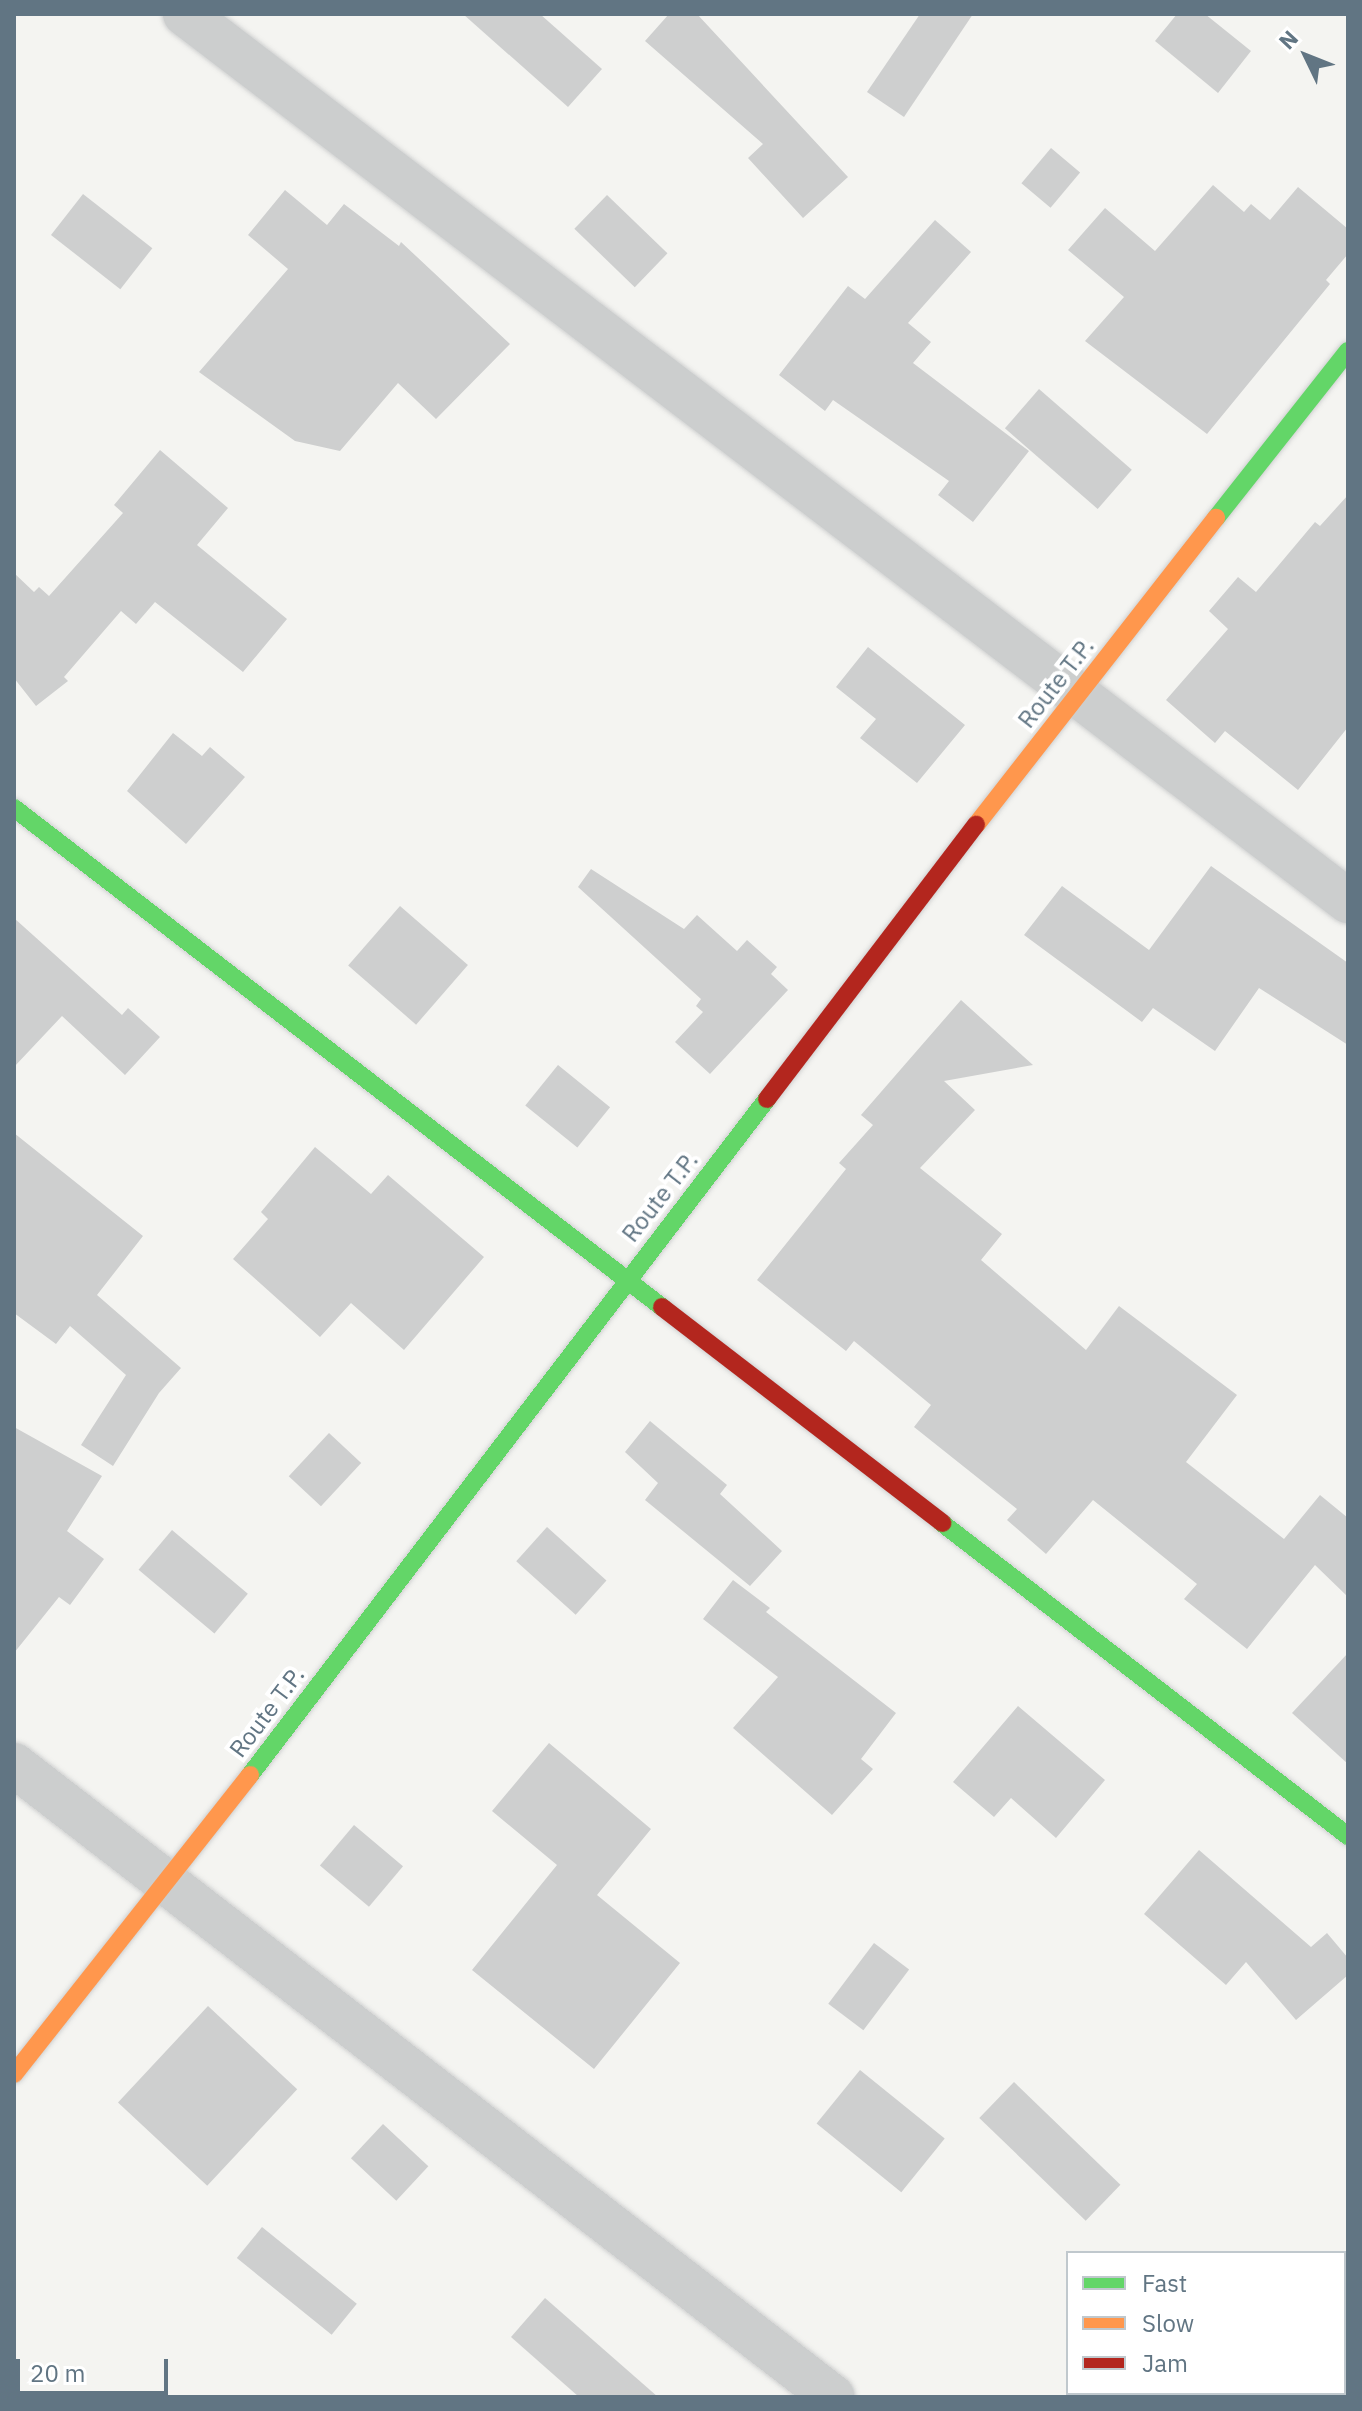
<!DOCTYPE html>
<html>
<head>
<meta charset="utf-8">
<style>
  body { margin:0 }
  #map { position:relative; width:1362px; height:2411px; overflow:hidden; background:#f4f4f1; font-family:"IBM Plex Sans",sans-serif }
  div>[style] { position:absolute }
  .building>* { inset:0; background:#cecfcf; transform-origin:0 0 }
  .roads { filter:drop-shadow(0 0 2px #d0d1d1) drop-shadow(0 0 2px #d0d1d1) }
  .street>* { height:44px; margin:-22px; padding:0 22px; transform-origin:22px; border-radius:22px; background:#cccece }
  .fast>* { height:18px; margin:-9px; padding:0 9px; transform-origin:9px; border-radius:9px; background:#63d668 }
  .slow>* { height:18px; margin:-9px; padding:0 9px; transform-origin:9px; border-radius:9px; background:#ff974d }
  .jam>* { height:18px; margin:-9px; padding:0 9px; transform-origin:9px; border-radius:9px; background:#b3261e }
  span { translate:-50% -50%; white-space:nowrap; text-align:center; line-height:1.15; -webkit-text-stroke:8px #fff; paint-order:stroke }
  .street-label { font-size:24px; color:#617583 }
  .frame { position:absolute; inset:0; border:16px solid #617583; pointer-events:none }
  .legend { position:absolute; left:1066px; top:2251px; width:280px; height:144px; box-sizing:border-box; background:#fff; border:2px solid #c0c8cd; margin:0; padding:10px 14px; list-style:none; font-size:24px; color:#617583 }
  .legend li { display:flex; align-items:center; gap:16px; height:40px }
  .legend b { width:40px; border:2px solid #c0c8cd }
  .north { position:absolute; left:1266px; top:16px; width:80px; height:80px; -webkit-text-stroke:6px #fff; paint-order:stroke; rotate:313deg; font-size:22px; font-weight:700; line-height:32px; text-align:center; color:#617583 }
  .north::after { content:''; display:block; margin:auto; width:28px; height:36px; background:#617583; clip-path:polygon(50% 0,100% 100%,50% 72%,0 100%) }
  .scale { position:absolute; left:16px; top:2359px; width:152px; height:36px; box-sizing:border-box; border:4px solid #617583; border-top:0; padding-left:10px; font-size:24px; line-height:28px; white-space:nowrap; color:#617583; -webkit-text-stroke:6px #fff; paint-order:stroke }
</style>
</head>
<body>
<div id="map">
  <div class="building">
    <i style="clip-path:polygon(463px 14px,540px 14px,602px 69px,568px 107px)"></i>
    <i style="clip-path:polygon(669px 14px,697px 14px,848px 177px,803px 218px,748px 158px,763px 144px,645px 41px)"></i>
    <i style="clip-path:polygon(920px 14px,973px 14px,904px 117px,867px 92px)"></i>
    <i style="clip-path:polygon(1177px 14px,1205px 14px,1251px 51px,1218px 93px,1155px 41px)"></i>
    <i style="left:1051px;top:148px;width:38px;height:46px;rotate:40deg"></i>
    <i style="clip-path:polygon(1213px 185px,1244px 212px,1251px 204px,1270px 220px,1298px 187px,1348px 229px,1348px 254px,1326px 280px,1330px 284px,1207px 434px,1085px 341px,1124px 297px,1068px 250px,1105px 208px,1155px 251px)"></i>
    <i style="clip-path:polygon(285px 190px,327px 225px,344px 204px,399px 246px,401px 242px,510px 344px,436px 419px,398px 383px,340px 451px,295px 441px,199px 372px,288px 269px,248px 235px)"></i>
    <i style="left:83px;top:194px;width:88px;height:52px;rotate:38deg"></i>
    <i style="left:607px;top:195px;width:84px;height:47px;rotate:44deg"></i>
    <i style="clip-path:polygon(935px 220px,971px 252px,908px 323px,931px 342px,913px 363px,1029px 451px,973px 522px,938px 495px,949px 481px,833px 400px,825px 411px,779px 375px,848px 286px,865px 299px)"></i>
    <i style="left:1039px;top:389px;width:123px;height:52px;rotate:41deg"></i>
    <i style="clip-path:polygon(160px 450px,228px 508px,197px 545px,287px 619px,243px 672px,155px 602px,136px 624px,121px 611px,64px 677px,68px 681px,36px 706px,14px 678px,14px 573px,34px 592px,39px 587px,49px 596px,123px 513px,114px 505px)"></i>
    <i style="clip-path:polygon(1348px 495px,1348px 727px,1298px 790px,1225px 731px,1215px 743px,1166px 700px,1228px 629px,1209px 611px,1238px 577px,1256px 592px,1315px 522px,1320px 526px)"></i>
    <i style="clip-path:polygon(868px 647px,965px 725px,917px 783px,860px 738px,876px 719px,836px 687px)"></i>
    <i style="clip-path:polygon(173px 733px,202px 756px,210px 747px,245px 777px,186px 844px,127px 791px)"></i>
    <i style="clip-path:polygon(1211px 866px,1348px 963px,1348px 1045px,1259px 988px,1215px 1051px,1153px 1008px,1142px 1022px,1024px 935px,1062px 886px,1149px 950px)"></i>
    <i style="clip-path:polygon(591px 869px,684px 929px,697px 915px,737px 951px,747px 940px,777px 967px,771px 974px,788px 990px,710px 1074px,675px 1042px,703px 1012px,696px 1006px,701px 999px,578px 887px)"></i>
    <i style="left:400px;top:906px;width:90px;height:79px;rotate:41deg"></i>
    <i style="clip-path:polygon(14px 918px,122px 1015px,128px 1008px,160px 1037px,125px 1075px,62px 1016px,14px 1067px)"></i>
    <i style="clip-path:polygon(961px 1000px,1033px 1065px,944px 1081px,975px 1110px,920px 1168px,1002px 1234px,981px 1260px,1086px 1350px,1119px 1306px,1237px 1395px,1186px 1462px,1284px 1539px,1320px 1495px,1348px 1518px,1348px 1597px,1315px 1565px,1247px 1649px,1184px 1599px,1197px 1584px,1093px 1500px,1046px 1554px,1007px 1520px,1017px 1509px,914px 1427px,931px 1405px,854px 1341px,846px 1351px,757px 1280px,846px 1169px,839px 1163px,873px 1125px,861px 1115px)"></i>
    <i style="left:558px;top:1065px;width:67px;height:52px;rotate:39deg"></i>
    <i style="clip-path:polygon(14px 1133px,143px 1236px,97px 1295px,181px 1368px,159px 1393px,113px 1466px,81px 1445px,126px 1375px,70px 1326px,56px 1344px,14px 1313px)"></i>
    <i style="clip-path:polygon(315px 1147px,371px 1194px,388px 1175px,484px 1257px,404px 1350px,351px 1303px,320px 1337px,233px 1259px,268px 1219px,261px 1212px)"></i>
    <i style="clip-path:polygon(650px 1421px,727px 1485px,720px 1494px,782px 1551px,750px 1586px,645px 1500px,658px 1483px,625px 1452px)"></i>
    <i style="clip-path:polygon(14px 1427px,102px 1476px,67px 1531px,104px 1559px,70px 1605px,59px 1597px,14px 1653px)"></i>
    <i style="left:329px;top:1433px;width:44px;height:59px;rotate:43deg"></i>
    <i style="left:547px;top:1527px;width:80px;height:46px;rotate:42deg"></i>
    <i style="left:172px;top:1530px;width:99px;height:52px;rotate:40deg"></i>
    <i style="clip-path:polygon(733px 1580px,770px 1608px,766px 1612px,896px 1713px,861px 1759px,873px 1769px,832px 1815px,733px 1728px,778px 1677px,703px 1619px)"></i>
    <i style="clip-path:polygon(1348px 1653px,1348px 1764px,1292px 1713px)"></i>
    <i style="clip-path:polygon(1018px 1706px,1105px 1780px,1056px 1838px,1011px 1798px,994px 1817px,953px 1782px)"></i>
    <i style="clip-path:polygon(549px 1743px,651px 1829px,597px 1895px,680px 1963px,594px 2069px,472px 1970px,557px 1865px,492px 1811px)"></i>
    <i style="left:354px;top:1825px;width:64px;height:53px;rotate:40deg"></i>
    <i style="clip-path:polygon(1199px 1850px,1311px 1947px,1327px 1933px,1348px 1958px,1348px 1975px,1296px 2020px,1246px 1962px,1226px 1985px,1144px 1914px)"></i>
    <i style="left:874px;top:1943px;width:44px;height:76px;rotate:37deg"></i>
    <i style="left:208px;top:2006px;width:122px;height:132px;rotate:43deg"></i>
    <i style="left:860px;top:2070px;width:109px;height:69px;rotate:39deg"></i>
    <i style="left:1014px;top:2082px;width:148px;height:50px;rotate:44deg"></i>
    <i style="left:383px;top:2124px;width:62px;height:47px;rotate:43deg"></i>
    <i style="left:262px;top:2227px;width:122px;height:40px;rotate:39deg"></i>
    <i style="clip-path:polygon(545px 2298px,658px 2397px,579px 2397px,511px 2337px)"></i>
  </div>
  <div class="roads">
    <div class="street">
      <i style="left:185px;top:14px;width:1463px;rotate:37.33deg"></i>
      <i style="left:14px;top:1765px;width:1034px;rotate:37.66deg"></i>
    </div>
    <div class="fast">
      <i style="left:1216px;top:518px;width:213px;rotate:-51.7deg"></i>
      <i style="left:14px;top:808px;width:818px;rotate:37.6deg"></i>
      <i style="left:942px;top:1523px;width:513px;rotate:37.63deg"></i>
      <i style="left:250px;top:1775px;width:851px;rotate:-52.59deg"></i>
    </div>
    <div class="slow">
      <i style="left:976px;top:825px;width:390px;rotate:-52deg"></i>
      <i style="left:14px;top:2074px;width:381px;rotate:-51.7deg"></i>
    </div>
    <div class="jam">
      <i style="left:767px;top:1099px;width:345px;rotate:-52.7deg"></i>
      <i style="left:662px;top:1307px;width:354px;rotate:37.6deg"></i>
    </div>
  </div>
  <div class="street-label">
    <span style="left:1056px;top:683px;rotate:-52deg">Route T.P.</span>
    <span style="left:660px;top:1197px;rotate:-52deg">Route T.P.</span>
    <span style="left:267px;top:1712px;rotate:-53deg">Route T.P.</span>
  </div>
  <div class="frame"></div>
  <ul class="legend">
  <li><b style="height:10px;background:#63d668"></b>Fast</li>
  <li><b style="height:10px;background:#ff974d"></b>Slow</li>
  <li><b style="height:10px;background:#b3261e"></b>Jam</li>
  </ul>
  <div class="north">N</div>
  <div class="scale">20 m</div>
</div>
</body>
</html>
